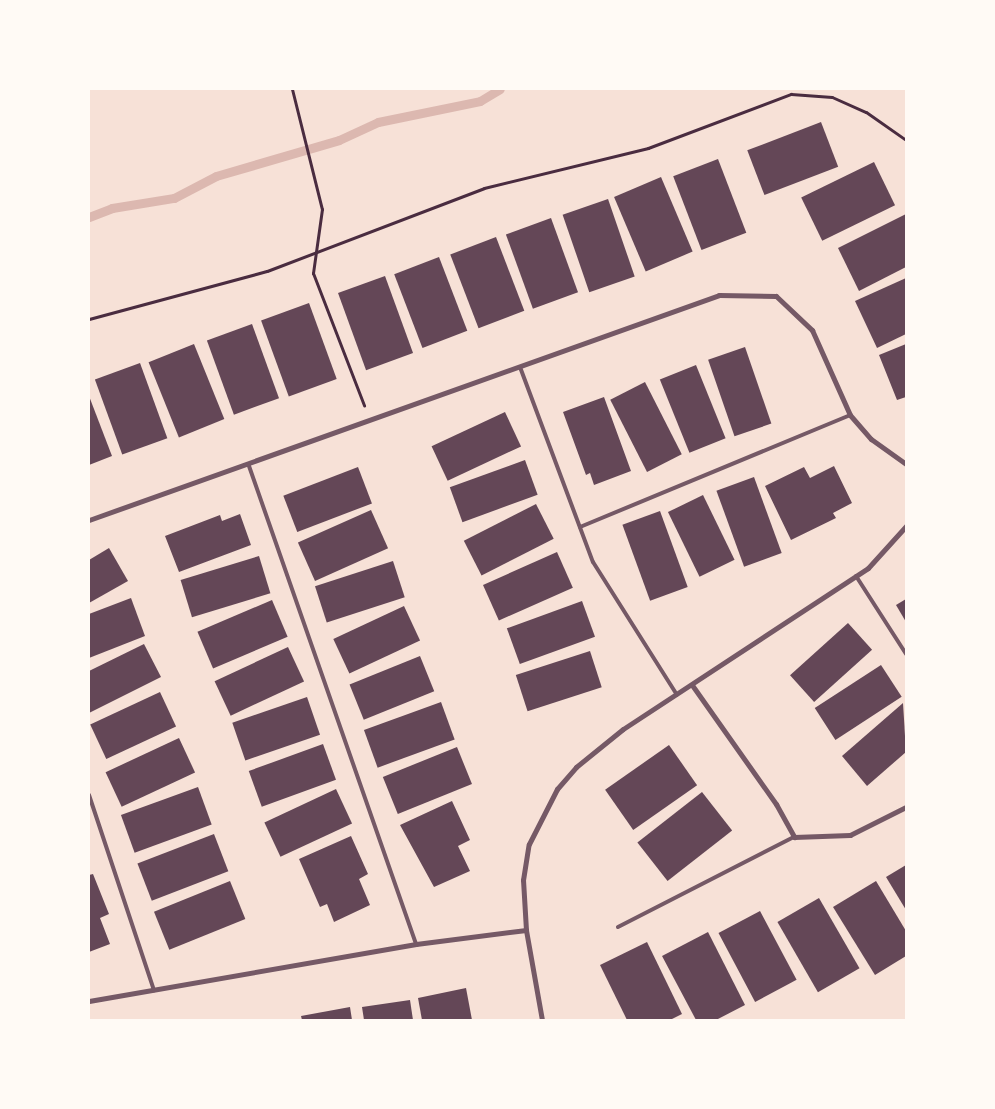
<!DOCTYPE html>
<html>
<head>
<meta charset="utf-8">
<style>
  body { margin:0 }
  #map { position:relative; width:995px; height:1109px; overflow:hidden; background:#f7e1d7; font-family:"Exo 2",sans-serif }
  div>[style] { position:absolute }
  .stream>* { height:9px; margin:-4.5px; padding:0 4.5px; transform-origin:4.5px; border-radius:4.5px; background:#dcb8b0 }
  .building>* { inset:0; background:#644757; transform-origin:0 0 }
  .path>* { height:3px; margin:-1.5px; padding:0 1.5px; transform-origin:1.5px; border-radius:1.5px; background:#4a2c40 }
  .service>* { height:4px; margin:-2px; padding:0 2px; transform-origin:2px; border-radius:2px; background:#755966 }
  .minor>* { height:5px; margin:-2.5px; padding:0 2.5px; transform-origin:2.5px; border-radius:2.5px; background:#755966 }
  span { translate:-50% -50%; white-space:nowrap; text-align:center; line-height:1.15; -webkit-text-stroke:4.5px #fffaf5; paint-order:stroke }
  .frame { position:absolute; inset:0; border:90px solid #fffaf5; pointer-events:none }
</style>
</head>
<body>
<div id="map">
  <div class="stream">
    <i style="left:89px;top:217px;width:25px;rotate:-21deg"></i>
    <i style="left:112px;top:208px;width:63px;rotate:-9.2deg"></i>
    <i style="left:174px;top:198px;width:47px;rotate:-27.6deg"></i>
    <i style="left:216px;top:176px;width:128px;rotate:-16.3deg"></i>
    <i style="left:339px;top:140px;width:43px;rotate:-24.8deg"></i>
    <i style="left:378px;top:122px;width:104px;rotate:-11.6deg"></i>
    <i style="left:480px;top:101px;width:23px;rotate:-31deg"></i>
  </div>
  <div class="building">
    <i style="left:821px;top:122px;width:48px;height:79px;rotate:69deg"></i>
    <i style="left:718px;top:159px;width:79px;height:48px;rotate:69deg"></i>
    <i style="left:874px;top:162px;width:48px;height:81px;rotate:64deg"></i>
    <i style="left:661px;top:177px;width:81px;height:51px;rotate:67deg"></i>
    <i style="left:608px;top:199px;width:82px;height:48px;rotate:71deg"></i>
    <i style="clip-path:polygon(906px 214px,906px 267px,859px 291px,838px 248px)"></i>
    <i style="left:551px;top:218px;width:79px;height:48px;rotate:70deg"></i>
    <i style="left:496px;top:237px;width:79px;height:49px;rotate:69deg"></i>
    <i style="left:439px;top:257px;width:79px;height:48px;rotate:69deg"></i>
    <i style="left:385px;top:276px;width:82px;height:50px;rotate:70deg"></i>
    <i style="clip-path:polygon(906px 278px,906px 334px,877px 348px,855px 301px)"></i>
    <i style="left:309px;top:303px;width:81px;height:51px;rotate:70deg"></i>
    <i style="left:252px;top:324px;width:79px;height:48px;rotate:70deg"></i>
    <i style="left:194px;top:344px;width:81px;height:49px;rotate:68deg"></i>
    <i style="clip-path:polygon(906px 344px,906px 397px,897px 400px,879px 355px)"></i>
    <i style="left:745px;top:347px;width:81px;height:39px;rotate:71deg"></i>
    <i style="left:140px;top:363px;width:80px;height:48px;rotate:70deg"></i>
    <i style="left:696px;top:365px;width:79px;height:39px;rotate:68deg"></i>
    <i style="left:645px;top:382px;width:81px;height:39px;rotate:63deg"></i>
    <i style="clip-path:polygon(89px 396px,112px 456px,89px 465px)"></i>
    <i style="clip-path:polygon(604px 397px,631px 471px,594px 485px,590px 473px,586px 475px,563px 412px)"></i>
    <i style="left:505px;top:412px;width:38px;height:81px;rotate:65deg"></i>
    <i style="left:525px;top:460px;width:37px;height:80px;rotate:70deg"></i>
    <i style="clip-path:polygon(834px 466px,852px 503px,833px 513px,836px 518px,791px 540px,765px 486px,804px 467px,810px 478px)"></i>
    <i style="left:358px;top:467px;width:39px;height:80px;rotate:69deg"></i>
    <i style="left:754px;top:477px;width:81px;height:40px;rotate:70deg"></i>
    <i style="left:703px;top:495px;width:72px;height:39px;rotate:64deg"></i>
    <i style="left:536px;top:504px;width:39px;height:81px;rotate:63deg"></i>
    <i style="left:371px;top:510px;width:42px;height:80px;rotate:66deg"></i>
    <i style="left:660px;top:511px;width:81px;height:40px;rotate:70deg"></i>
    <i style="clip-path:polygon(240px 514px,251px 545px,179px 572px,165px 536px,220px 515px,222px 521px)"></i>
    <i style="clip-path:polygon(109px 548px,128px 581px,89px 603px,89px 560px)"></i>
    <i style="left:557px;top:552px;width:39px;height:81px;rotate:66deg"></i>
    <i style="left:259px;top:556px;width:39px;height:82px;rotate:73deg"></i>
    <i style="left:393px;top:561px;width:38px;height:82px;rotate:72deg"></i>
    <i style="clip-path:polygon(131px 598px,145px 636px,89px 658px,89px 614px)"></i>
    <i style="clip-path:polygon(906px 599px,906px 622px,896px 605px)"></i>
    <i style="left:272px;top:600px;width:40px;height:81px;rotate:67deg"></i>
    <i style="left:582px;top:601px;width:38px;height:80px;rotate:70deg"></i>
    <i style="left:404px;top:606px;width:38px;height:78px;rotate:65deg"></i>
    <i style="left:848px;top:623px;width:36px;height:78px;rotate:48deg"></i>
    <i style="clip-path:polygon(144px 644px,161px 677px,89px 713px,89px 671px)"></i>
    <i style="left:288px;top:647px;width:38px;height:81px;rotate:65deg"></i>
    <i style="left:590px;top:651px;width:38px;height:78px;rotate:72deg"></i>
    <i style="left:420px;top:656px;width:38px;height:76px;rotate:68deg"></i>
    <i style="left:881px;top:665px;width:38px;height:79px;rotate:57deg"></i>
    <i style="left:160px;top:692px;width:38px;height:77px;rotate:65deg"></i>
    <i style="left:307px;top:697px;width:40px;height:79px;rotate:71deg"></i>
    <i style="left:441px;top:702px;width:40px;height:82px;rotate:70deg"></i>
    <i style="clip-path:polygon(903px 703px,906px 752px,867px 786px,842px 756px)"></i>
    <i style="left:179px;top:738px;width:38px;height:81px;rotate:65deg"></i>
    <i style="left:323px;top:744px;width:38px;height:79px;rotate:70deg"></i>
    <i style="left:669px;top:745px;width:49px;height:78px;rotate:55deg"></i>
    <i style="left:457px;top:747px;width:40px;height:80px;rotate:68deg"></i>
    <i style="left:198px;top:787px;width:40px;height:82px;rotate:70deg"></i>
    <i style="left:336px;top:789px;width:38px;height:79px;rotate:65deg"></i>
    <i style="left:702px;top:792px;width:49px;height:82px;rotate:52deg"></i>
    <i style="clip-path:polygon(452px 801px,470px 840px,458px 846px,470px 871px,434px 887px,400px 825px)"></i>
    <i style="left:214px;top:834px;width:40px;height:82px;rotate:69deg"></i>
    <i style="clip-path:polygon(351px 836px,368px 874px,359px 879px,370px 905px,334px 922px,327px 904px,320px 907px,299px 859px)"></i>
    <i style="clip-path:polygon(906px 865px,906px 910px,886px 877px)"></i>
    <i style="clip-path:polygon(93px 874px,109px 914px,100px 918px,110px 944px,89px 952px,89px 875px)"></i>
    <i style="left:230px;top:881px;width:41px;height:82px;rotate:68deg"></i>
    <i style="clip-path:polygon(876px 881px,906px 931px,906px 956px,875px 975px,833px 907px)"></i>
    <i style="left:819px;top:898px;width:81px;height:48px;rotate:60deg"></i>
    <i style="left:760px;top:911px;width:78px;height:47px;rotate:62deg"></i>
    <i style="clip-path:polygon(708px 932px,745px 1005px,716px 1020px,696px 1020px,662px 956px)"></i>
    <i style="clip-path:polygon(647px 942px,682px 1014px,670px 1020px,627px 1020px,600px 965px)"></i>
    <i style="clip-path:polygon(466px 988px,472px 1020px,422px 1020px,418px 998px)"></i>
    <i style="clip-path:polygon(410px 1000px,413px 1020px,364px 1020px,362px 1007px)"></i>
    <i style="clip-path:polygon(350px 1007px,352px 1020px,302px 1020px,301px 1016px)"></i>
  </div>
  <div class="path">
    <i style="left:292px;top:89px;width:124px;rotate:76deg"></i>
    <i style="left:322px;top:209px;width:65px;rotate:98deg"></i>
    <i style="left:313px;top:273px;width:142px;rotate:68.9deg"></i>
    <i style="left:89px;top:319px;width:184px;rotate:-15.1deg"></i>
    <i style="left:267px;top:271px;width:232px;rotate:-20.9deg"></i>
    <i style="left:484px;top:188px;width:169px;rotate:-13.7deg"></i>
    <i style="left:648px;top:148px;width:153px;rotate:-20.7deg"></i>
    <i style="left:791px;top:94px;width:41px;rotate:4.2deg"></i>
    <i style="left:832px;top:97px;width:37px;rotate:24deg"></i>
    <i style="left:866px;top:112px;width:49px;rotate:35deg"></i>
  </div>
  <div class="service">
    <i style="left:520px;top:367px;width:208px;rotate:69.5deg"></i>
    <i style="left:593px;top:562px;width:157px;rotate:57.7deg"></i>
    <i style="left:249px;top:466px;width:506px;rotate:70.74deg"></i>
    <i style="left:580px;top:527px;width:292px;rotate:-22.5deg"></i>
    <i style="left:856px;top:576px;width:93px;rotate:57.3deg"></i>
    <i style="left:89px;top:795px;width:206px;rotate:71.6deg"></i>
    <i style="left:618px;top:927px;width:198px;rotate:-27.1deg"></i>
  </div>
  <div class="minor">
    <i style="left:89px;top:520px;width:669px;rotate:-19.65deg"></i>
    <i style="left:719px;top:295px;width:57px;rotate:1deg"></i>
    <i style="left:776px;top:296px;width:50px;rotate:43.4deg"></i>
    <i style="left:812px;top:330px;width:93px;rotate:65.9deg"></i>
    <i style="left:850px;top:415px;width:32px;rotate:49deg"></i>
    <i style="left:871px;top:439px;width:43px;rotate:35.5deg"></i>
    <i style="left:692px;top:685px;width:146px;rotate:54.8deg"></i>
    <i style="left:776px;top:804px;width:38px;rotate:61deg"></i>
    <i style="left:794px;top:837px;width:56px;rotate:-2deg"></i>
    <i style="left:850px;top:835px;width:63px;rotate:-26.6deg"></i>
    <i style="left:89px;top:1001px;width:332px;rotate:-9.9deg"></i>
    <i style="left:416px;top:944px;width:111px;rotate:-7.3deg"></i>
    <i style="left:542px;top:1020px;width:91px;rotate:-100.1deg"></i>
    <i style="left:526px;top:930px;width:50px;rotate:-93.4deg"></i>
    <i style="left:523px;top:880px;width:36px;rotate:-81deg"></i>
    <i style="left:529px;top:844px;width:62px;rotate:-63deg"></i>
    <i style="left:557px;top:789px;width:29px;rotate:-49deg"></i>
    <i style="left:576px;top:767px;width:60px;rotate:-39deg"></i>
    <i style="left:623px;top:729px;width:293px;rotate:-33.3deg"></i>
    <i style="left:868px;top:568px;width:57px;rotate:-47.9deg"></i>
  </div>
  <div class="frame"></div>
</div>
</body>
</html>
